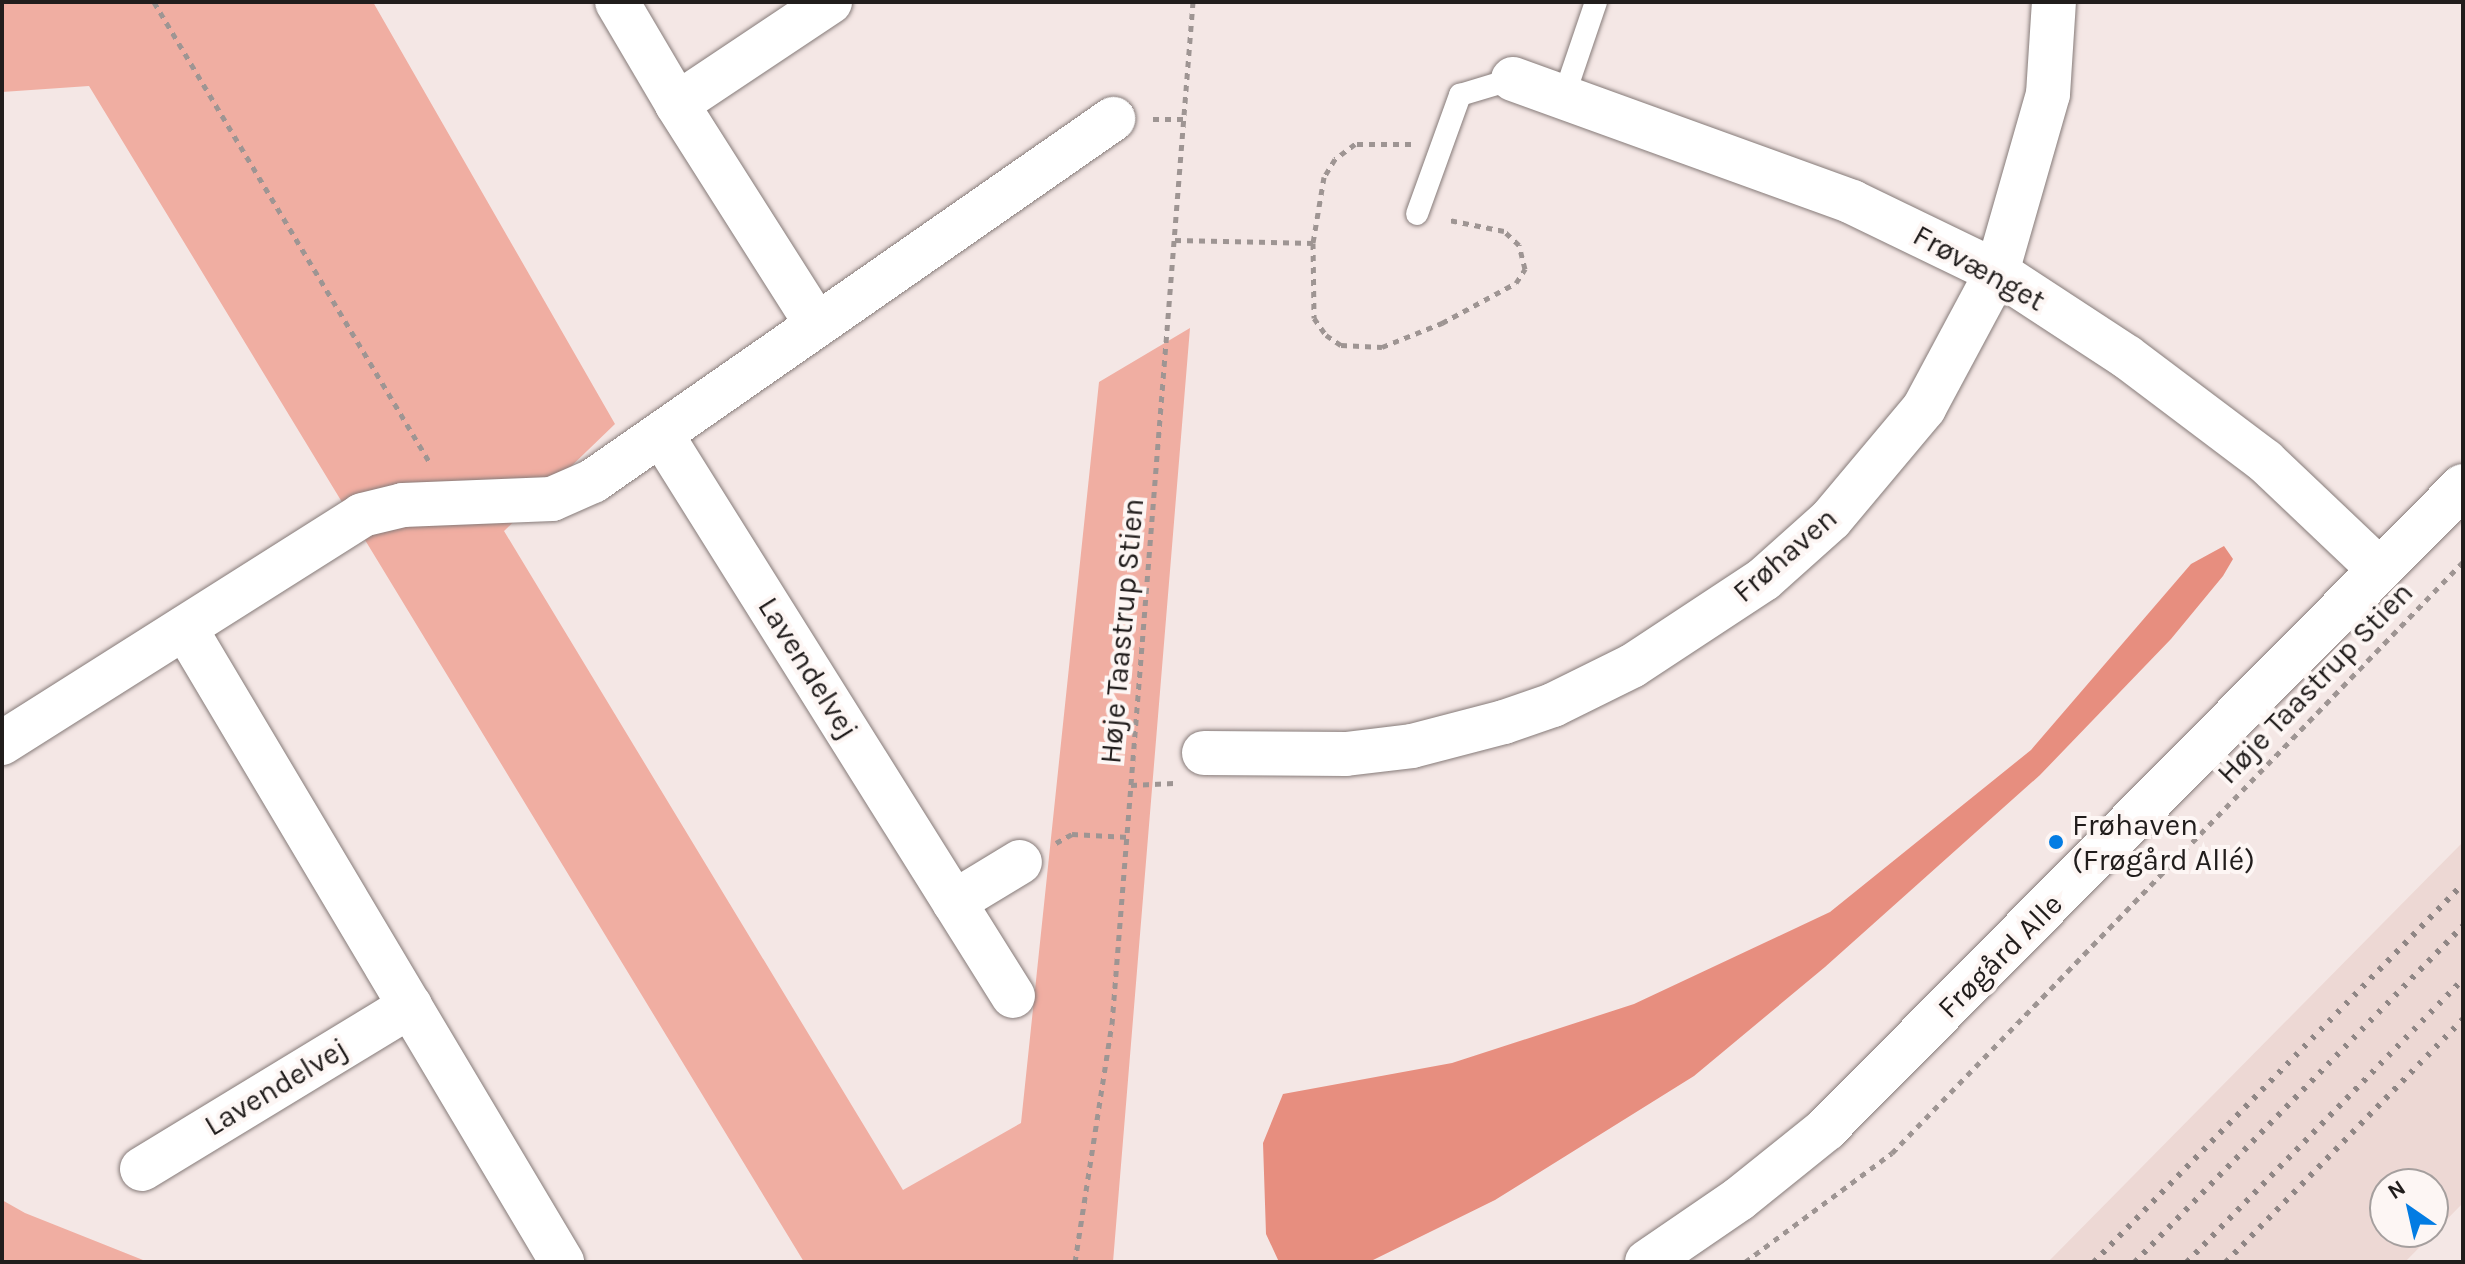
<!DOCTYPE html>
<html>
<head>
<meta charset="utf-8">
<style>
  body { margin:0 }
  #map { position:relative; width:2465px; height:1264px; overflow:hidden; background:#f4e7e5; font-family:Karla,sans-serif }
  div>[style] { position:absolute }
  .built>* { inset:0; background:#edd8d4 }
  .green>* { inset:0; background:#f0aea2 }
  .water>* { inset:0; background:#e78e7f }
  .path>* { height:5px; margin-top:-2.5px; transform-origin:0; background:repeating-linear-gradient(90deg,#9e9593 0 6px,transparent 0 12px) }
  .roads { filter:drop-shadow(0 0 2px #867b79) drop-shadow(0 0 2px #867b79) }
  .service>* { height:22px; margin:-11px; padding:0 11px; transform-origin:11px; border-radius:11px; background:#fff }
  .minor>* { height:44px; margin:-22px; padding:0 22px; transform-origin:22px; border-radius:22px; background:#fff }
  .tertiary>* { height:44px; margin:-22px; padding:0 22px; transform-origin:22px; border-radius:22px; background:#fff }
  .rail>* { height:6px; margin-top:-3px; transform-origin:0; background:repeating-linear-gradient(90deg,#8f8685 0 4px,transparent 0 12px) }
  .dots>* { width:22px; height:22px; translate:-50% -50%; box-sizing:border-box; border:4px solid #fdf6f4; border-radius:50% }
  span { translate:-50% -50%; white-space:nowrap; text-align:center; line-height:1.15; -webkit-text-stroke:8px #fdf6f4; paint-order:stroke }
  .street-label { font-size:30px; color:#211d1c }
  .poi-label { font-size:30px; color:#211d1c }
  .left { translate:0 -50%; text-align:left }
  .frame { position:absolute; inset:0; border:4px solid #211d1c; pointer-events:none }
  .north { position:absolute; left:2369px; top:1168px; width:80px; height:80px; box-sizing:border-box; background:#fdf6f4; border:2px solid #a59f9e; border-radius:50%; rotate:326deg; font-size:22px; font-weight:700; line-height:32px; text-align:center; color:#211d1c }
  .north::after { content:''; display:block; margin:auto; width:28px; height:36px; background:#037ce3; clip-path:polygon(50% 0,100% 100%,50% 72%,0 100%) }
</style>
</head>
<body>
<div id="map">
  <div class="built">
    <i style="clip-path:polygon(evenodd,2463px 842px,2463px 1203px,2405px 1262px,2048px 1262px,2463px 842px,2385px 1184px,2433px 1184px,2433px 1232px,2385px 1232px,2385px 1184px)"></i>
  </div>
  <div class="green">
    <i style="clip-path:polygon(2px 2px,373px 2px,615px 424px,504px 531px,903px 1190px,1021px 1123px,1099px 382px,1190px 328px,1113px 1262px,804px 1262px,89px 86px,2px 92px)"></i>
    <i style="clip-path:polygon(2px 1200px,25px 1213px,148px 1262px,2px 1262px)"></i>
  </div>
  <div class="water">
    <i style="clip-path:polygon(2224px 546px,2233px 559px,2223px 576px,2171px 639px,2040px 775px,1825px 967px,1694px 1076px,1495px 1200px,1369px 1262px,1279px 1262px,1266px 1234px,1263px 1143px,1283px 1094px,1452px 1063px,1634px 1004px,1830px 912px,2031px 750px,2191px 564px)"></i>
  </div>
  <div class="path">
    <i style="left:154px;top:2px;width:537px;rotate:59.09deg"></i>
    <i style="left:1153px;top:119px;width:31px"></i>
    <i style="left:1411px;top:144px;width:56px;rotate:180deg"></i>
    <i style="left:1355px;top:144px;width:25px;rotate:143deg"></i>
    <i style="left:1335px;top:159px;width:21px;rotate:121deg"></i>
    <i style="left:1324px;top:177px;width:67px;rotate:99.5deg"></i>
    <i style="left:1313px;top:243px;width:75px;rotate:89.2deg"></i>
    <i style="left:1314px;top:318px;width:21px;rotate:55deg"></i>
    <i style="left:1326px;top:335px;width:18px;rotate:34deg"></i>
    <i style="left:1341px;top:345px;width:41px;rotate:2.8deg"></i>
    <i style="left:1382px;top:347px;width:65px;rotate:-21.8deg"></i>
    <i style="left:1442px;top:323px;width:84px;rotate:-28.4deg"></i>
    <i style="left:1516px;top:283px;width:17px;rotate:-57deg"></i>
    <i style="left:1525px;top:269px;width:25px;rotate:-104deg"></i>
    <i style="left:1519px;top:245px;width:21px;rotate:-137deg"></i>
    <i style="left:1504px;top:231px;width:56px;rotate:-168.7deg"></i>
    <i style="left:1175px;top:240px;width:138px;rotate:1.2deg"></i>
    <i style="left:1131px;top:785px;width:43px;rotate:-2.7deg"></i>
    <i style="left:1056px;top:843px;width:18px;rotate:-29deg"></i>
    <i style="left:1072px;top:834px;width:57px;rotate:3deg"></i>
    <i style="left:1075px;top:1262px;width:241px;rotate:-81.2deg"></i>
    <i style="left:1112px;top:1024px;width:1025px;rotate:-85.47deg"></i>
    <i style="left:1745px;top:1262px;width:183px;rotate:-36.6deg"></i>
    <i style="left:1892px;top:1153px;width:822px;rotate:-45.99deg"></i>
  </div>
  <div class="roads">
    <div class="service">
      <i style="left:1564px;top:96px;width:99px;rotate:-71.2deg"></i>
      <i style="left:1417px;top:214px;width:127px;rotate:-70.1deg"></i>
      <i style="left:1460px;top:95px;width:55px;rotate:-16.8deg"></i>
    </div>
    <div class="minor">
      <i style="left:617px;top:2px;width:118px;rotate:59.5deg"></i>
      <i style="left:1513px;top:79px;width:361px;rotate:19.9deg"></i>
      <i style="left:1852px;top:202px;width:161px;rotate:25.8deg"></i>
      <i style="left:1997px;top:272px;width:155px;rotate:33.2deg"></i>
      <i style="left:2127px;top:357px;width:173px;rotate:37deg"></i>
      <i style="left:2265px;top:461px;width:158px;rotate:43.5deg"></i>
      <i style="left:817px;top:325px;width:262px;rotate:-122.4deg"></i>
      <i style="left:677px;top:104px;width:184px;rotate:-33.7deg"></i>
      <i style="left:661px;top:434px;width:663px;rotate:57.94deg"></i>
      <i style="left:185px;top:628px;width:738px;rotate:59.26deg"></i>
      <i style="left:2px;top:743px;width:426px;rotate:-32.3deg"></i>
      <i style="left:362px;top:515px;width:42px;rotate:-13.7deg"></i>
      <i style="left:403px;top:505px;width:149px;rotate:-2.3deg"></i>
      <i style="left:552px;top:499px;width:45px;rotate:-23.7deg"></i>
      <i style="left:593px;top:481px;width:634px;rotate:-34.84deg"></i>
      <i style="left:1204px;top:753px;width:142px;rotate:0.4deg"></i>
      <i style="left:1346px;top:754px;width:66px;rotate:-6.9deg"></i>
      <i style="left:1412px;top:746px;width:95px;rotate:-14.6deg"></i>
      <i style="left:1504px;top:722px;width:52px;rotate:-19.1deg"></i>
      <i style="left:1553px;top:705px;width:88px;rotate:-26.3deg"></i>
      <i style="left:1632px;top:666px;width:158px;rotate:-33.4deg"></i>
      <i style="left:1764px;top:579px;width:90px;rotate:-41.8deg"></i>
      <i style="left:1831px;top:519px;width:145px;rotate:-50deg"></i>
      <i style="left:1924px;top:408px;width:154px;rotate:-61.8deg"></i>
      <i style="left:1997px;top:272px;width:185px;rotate:-74deg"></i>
      <i style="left:2048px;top:94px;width:92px;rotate:-86.3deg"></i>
      <i style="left:954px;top:902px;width:77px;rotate:-31.2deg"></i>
      <i style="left:142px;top:1169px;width:314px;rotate:-31.3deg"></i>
    </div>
    <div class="tertiary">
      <i style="left:1647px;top:1262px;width:112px;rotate:-34.4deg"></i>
      <i style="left:1739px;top:1199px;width:112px;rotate:-38.8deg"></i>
      <i style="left:1826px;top:1129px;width:905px;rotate:-45.27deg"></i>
    </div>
  </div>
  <div class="rail">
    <i style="left:2094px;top:1262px;width:528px;rotate:-45.69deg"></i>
    <i style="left:2135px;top:1262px;width:470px;rotate:-45.7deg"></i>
    <i style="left:2187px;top:1262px;width:395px;rotate:-45.7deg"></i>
    <i style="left:2226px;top:1262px;width:339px;rotate:-45.7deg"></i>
  </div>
  <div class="dots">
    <i style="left:2056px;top:842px;background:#037ce3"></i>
  </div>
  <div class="street-label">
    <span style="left:1979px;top:268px;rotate:29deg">Frøvænget</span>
    <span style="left:1785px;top:555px;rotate:-41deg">Frøhaven</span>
    <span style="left:1122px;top:631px;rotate:-85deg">Høje Taastrup Stien</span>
    <span style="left:808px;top:668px;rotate:58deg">Lavendelvej</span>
    <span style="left:2315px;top:683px;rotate:-46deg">Høje Taastrup Stien</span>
    <span style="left:2000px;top:956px;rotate:-45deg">Frøgård Alle</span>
    <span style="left:276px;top:1087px;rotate:-31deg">Lavendelvej</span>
  </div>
  <div class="poi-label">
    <span class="left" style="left:2072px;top:842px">Frøhaven<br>(Frøgård Allé)</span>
  </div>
  <div class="frame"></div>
  <div class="north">N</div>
</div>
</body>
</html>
